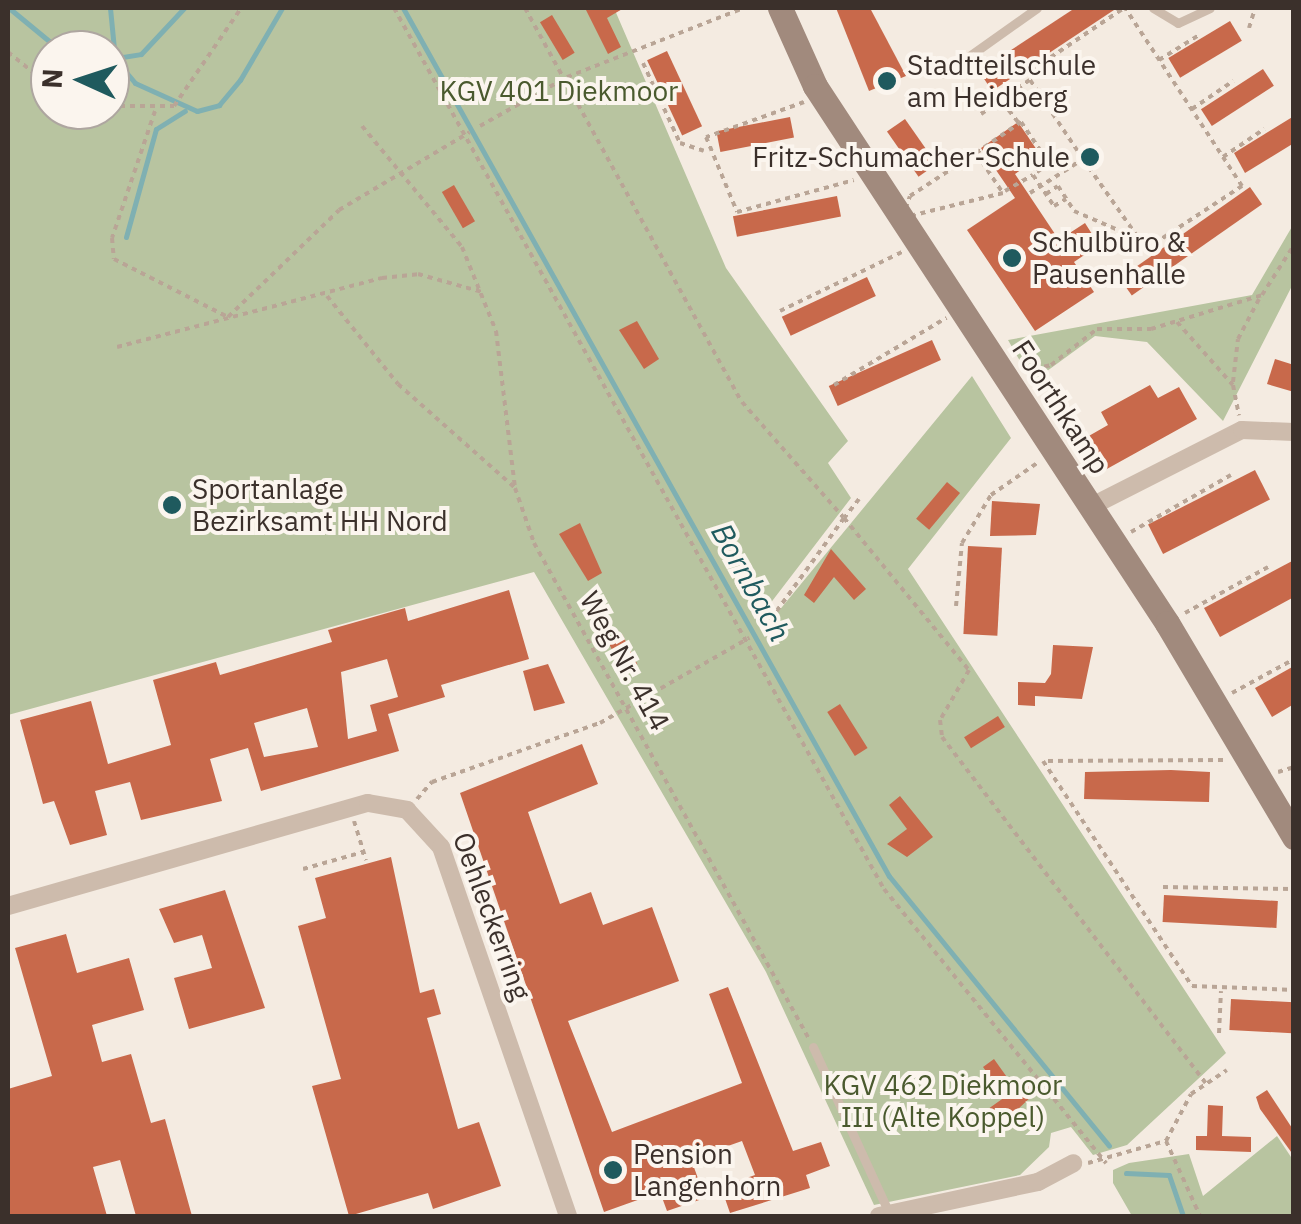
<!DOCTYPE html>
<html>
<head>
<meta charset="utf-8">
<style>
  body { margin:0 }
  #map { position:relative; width:1301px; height:1224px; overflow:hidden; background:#f4ebe1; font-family:"IBM Plex Sans",sans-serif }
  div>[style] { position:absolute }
  .green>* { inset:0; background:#b8c4a0 }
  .stream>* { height:5px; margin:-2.5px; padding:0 2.5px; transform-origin:2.5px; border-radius:2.5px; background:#7fb0b2 }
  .building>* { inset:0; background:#c8694b; transform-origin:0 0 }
  .path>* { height:4px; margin-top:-2px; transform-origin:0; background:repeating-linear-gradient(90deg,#b9a596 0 5px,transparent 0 10px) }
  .lane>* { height:9px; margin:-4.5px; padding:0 4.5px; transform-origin:4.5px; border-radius:4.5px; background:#cdbbac }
  .street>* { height:18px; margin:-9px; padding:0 9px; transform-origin:9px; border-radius:9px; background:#cdbbac }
  .secondary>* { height:25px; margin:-12.5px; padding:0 12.5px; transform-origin:12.5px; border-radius:12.5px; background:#a18a7d }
  .dots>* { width:28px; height:28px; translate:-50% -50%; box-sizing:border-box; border:5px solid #fbf5ee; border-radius:50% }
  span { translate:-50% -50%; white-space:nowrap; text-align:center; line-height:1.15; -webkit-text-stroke:8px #fbf5ee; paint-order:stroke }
  .poi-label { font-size:28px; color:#3b302b }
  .left { translate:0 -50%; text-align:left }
  .right { translate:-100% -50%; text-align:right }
  .park-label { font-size:28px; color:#4a5a2e }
  .street-label { font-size:28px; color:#3b302b }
  .water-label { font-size:30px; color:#1f5a5e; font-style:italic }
  .frame { position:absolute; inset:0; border:10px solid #3b302b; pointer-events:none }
  .north { position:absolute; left:30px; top:30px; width:100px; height:100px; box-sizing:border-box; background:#fbf5ee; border:2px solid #aea6a0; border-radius:50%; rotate:273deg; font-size:28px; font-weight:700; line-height:40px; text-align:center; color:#3b302b }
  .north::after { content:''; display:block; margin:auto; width:35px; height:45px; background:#1f5a5e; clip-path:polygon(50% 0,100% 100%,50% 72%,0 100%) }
</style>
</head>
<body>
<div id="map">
  <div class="green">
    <i style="clip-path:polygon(evenodd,8px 8px,614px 8px,726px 268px,848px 441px,828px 463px,851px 498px,763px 613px,773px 618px,972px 376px,1011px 438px,908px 569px,1226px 1053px,1127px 1145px,1093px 1155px,1071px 1127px,1051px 1133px,1049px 1147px,1020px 1175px,874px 1205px,766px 972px,534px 572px,8px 715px,8px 8px,50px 50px,110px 50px,110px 110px,50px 110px,50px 50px)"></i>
    <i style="clip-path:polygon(1293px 225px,1293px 284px,1223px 421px,1147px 342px,1095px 336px,1032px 382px,1008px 340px,1252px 295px)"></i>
    <i style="clip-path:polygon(1277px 1136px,1293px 1160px,1293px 1216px,1132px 1216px,1113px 1183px,1113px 1170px,1129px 1163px,1189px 1154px,1203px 1196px)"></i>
  </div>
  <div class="stream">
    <i style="left:9px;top:8px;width:66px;rotate:39.5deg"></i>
    <i style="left:110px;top:8px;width:51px;rotate:84.4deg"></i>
    <i style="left:115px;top:59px;width:31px;rotate:50deg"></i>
    <i style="left:135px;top:83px;width:68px;rotate:24.3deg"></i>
    <i style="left:197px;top:111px;width:23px;rotate:-15deg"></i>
    <i style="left:219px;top:105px;width:33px;rotate:-50deg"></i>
    <i style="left:240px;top:80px;width:83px;rotate:-59.7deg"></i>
    <i style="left:403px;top:8px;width:995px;rotate:60.76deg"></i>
    <i style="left:889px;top:876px;width:348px;rotate:50.8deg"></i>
    <i style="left:110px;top:59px;width:31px;rotate:-9deg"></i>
    <i style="left:141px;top:54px;width:63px;rotate:-46.9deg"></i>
    <i style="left:126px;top:237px;width:112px;rotate:-74.5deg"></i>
    <i style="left:156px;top:129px;width:34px;rotate:-32deg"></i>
    <i style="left:1126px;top:1173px;width:43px;rotate:2.7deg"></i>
    <i style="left:1169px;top:1175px;width:43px;rotate:71.1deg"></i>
  </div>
  <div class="building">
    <i style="clip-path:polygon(585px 8px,624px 8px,607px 18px,621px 47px,608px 54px)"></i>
    <i style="clip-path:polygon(836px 8px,870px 8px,906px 76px,869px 91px)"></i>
    <i style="clip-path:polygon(1075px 8px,1117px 8px,992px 91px,979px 71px)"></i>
    <i style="left:552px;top:15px;width:44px;height:14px;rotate:59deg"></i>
    <i style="left:1230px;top:21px;width:23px;height:72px;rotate:59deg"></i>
    <i style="left:667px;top:51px;width:83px;height:22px;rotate:65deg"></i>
    <i style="left:1263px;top:69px;width:20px;height:74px;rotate:57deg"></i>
    <i style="clip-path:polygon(1294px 116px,1294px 143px,1245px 173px,1234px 153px)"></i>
    <i style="left:790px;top:117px;width:21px;height:75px;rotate:79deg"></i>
    <i style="left:905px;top:119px;width:55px;height:22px;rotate:55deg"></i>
    <i style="clip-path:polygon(1018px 122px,1041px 156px,1015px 174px,1059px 240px,1085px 223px,1099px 245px,1074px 262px,1094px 292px,1035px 331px,967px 230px,1015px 198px,981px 148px)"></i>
    <i style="left:454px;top:185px;width:42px;height:14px;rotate:60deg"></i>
    <i style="left:1250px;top:187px;width:21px;height:159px;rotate:55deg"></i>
    <i style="left:837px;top:196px;width:21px;height:106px;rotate:79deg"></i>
    <i style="left:867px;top:277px;width:21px;height:94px;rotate:65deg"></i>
    <i style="clip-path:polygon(637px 321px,659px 359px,644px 369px,619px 330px)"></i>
    <i style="left:932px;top:340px;width:22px;height:113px;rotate:66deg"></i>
    <i style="clip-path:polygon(1275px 359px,1294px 365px,1294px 392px,1267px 384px)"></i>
    <i style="clip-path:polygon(1150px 385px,1158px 398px,1179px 387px,1197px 419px,1105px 470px,1087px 437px,1108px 425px,1101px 412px)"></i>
    <i style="left:1255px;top:470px;width:33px;height:120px;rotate:63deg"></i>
    <i style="left:947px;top:482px;width:17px;height:48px;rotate:40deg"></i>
    <i style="clip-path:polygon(992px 501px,1040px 504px,1036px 535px,990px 536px)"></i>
    <i style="clip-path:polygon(580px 523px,602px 573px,588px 581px,559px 534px)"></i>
    <i style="left:968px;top:546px;width:34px;height:88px;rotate:3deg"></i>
    <i style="clip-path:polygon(831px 549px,866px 589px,854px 600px,834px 577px,814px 603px,804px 595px)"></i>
    <i style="clip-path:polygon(1294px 560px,1294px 597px,1220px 637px,1204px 608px)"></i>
    <i style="clip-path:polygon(evenodd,509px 590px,529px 659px,441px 685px,445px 697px,388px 714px,399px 751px,261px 791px,248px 748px,210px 759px,222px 801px,141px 820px,130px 782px,95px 791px,107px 835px,70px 845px,54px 801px,43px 804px,20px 720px,91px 701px,108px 764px,171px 745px,153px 680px,216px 662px,220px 675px,332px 642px,328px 630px,405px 608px,408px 621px,509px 590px,387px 659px,398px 697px,370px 705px,377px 731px,348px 739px,341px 672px,387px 659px,509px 590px,307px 708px,318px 747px,264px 757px,254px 723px,307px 708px)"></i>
    <i style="left:622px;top:634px;width:34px;height:16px;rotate:63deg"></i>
    <i style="clip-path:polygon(1053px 645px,1093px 647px,1082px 699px,1035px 696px,1035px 706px,1018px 705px,1018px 682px,1045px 683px,1051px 674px)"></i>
    <i style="clip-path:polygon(548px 664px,565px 703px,534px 711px,523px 671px)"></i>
    <i style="clip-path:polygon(1294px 666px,1294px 704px,1272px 717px,1255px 688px)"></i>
    <i style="left:840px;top:704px;width:52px;height:15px;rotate:58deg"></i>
    <i style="left:998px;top:716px;width:13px;height:40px;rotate:58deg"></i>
    <i style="clip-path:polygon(582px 744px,598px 784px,528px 812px,560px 904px,591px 892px,603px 925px,652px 907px,679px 981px,568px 1021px,612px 1132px,742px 1083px,709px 994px,728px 987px,793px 1151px,821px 1142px,830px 1166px,806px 1175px,810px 1188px,730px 1213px,721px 1187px,755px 1175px,742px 1141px,691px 1159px,705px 1198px,667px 1211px,660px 1192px,604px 1212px,460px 793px)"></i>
    <i style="clip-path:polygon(1171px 770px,1210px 772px,1209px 802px,1084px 799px,1085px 772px)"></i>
    <i style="clip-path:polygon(900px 796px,933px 837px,907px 857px,887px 844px,907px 829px,889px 805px)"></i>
    <i style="clip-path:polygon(391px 857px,420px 993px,434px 989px,441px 1014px,427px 1018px,458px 1129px,479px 1122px,501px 1186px,433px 1209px,428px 1193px,349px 1216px,312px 1086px,341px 1079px,298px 926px,326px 918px,315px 878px)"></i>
    <i style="clip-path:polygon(225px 890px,265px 1008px,189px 1029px,174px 978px,212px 968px,202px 935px,174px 943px,159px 909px)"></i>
    <i style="left:1164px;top:895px;width:114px;height:27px;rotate:3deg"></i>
    <i style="clip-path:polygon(66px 934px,77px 973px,129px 958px,144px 1010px,92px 1025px,102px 1062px,131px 1054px,151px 1123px,165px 1119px,192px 1216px,136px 1216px,120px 1160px,93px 1167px,107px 1216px,8px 1216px,8px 1089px,52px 1076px,15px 948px)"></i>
    <i style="left:1231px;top:999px;width:63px;height:31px;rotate:3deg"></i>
    <i style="clip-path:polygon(994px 1059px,1014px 1087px,1026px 1080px,1034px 1094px,1002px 1124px,981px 1114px,1005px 1097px,983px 1067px)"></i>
    <i style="clip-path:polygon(1267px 1090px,1294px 1131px,1294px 1156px,1260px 1109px,1256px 1097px)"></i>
    <i style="clip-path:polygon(1208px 1105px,1223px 1106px,1222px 1136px,1251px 1137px,1251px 1152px,1196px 1150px,1196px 1136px,1207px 1136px)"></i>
  </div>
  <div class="path">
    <i style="left:394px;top:8px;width:1008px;rotate:60.92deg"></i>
    <i style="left:884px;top:889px;width:353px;rotate:51deg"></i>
    <i style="left:525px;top:8px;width:450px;rotate:61.2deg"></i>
    <i style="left:742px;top:402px;width:154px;rotate:48.7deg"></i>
    <i style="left:844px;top:518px;width:138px;rotate:125.9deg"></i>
    <i style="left:1249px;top:28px;width:21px;rotate:-73deg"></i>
    <i style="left:8px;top:52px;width:54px;rotate:39deg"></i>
    <i style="left:1159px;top:60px;width:47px;rotate:-32deg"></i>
    <i style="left:643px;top:63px;width:88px;rotate:65.2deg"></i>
    <i style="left:680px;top:143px;width:25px;rotate:18deg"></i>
    <i style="left:804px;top:102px;width:104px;rotate:160.3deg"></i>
    <i style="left:706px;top:137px;width:81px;rotate:67.5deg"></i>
    <i style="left:737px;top:212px;width:121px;rotate:-15.3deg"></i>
    <i style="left:110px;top:106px;width:64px"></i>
    <i style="left:174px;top:106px;width:119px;rotate:-55.6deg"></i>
    <i style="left:1192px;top:109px;width:50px;rotate:-34.3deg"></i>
    <i style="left:155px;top:111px;width:134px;rotate:108.7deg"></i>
    <i style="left:112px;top:238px;width:21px;rotate:85deg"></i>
    <i style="left:114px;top:259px;width:128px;rotate:27deg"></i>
    <i style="left:228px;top:317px;width:154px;rotate:-43.9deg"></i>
    <i style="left:339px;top:210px;width:152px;rotate:-30.8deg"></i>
    <i style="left:981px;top:114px;width:24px;rotate:-35deg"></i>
    <i style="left:1018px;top:122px;width:28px;rotate:-128deg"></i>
    <i style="left:1001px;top:100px;width:35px;rotate:-35deg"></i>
    <i style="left:362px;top:126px;width:157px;rotate:50.4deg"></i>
    <i style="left:462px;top:247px;width:91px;rotate:68deg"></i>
    <i style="left:496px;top:331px;width:158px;rotate:83.1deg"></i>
    <i style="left:515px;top:488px;width:58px;rotate:70.9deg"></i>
    <i style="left:534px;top:543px;width:567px;rotate:60.99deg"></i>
    <i style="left:480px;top:126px;width:100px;rotate:-29.4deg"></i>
    <i style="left:567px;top:77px;width:190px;rotate:-21.3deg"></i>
    <i style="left:976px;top:153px;width:48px;rotate:56deg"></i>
    <i style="left:1003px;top:193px;width:104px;rotate:166.1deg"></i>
    <i style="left:902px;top:218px;width:23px;rotate:-70deg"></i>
    <i style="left:910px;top:196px;width:79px;rotate:-33.1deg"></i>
    <i style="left:976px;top:153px;width:55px;rotate:-34.6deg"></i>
    <i style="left:1021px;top:122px;width:50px;rotate:55.7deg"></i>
    <i style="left:1049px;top:163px;width:20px;rotate:143deg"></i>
    <i style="left:1223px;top:157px;width:50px;rotate:-34.3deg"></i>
    <i style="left:1083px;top:159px;width:110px;rotate:55deg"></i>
    <i style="left:1146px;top:249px;width:115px;rotate:-33.3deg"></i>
    <i style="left:1242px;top:186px;width:213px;rotate:-123.3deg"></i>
    <i style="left:1005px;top:191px;width:32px;rotate:-30deg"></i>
    <i style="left:1033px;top:175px;width:37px;rotate:56deg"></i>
    <i style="left:1054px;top:206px;width:14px;rotate:-30deg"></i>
    <i style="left:1030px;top:193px;width:63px;rotate:-32.7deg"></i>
    <i style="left:1083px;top:159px;width:102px;rotate:-123.8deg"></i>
    <i style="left:1026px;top:74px;width:118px;rotate:-34deg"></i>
    <i style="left:1046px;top:194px;width:14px;rotate:-34deg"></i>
    <i style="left:1058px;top:186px;width:30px;rotate:57deg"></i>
    <i style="left:1074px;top:211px;width:71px;rotate:23.3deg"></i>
    <i style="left:327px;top:296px;width:113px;rotate:51.1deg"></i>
    <i style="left:398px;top:384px;width:157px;rotate:41.6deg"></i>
    <i style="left:780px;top:311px;width:136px;rotate:-25.8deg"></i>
    <i style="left:1177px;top:322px;width:84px;rotate:48.4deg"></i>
    <i style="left:1233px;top:385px;width:31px;rotate:79deg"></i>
    <i style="left:117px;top:347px;width:274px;rotate:-14.6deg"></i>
    <i style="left:382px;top:278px;width:36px;rotate:-6deg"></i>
    <i style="left:418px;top:274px;width:66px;rotate:15.7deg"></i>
    <i style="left:1025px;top:371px;width:27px;rotate:-13deg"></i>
    <i style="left:1051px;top:365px;width:58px;rotate:-38deg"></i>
    <i style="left:1097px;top:329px;width:54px"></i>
    <i style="left:1151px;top:329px;width:116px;rotate:-17deg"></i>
    <i style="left:1262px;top:295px;width:59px;rotate:-57.4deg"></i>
    <i style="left:1233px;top:382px;width:43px;rotate:-83.4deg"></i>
    <i style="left:1238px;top:339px;width:45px;rotate:-62.3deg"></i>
    <i style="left:834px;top:385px;width:131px;rotate:-30.9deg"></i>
    <i style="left:859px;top:499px;width:24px;rotate:128deg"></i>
    <i style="left:844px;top:518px;width:197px;rotate:50.6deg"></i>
    <i style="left:969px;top:670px;width:58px;rotate:120.1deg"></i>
    <i style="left:940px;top:720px;width:17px;rotate:83deg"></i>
    <i style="left:942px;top:737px;width:435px;rotate:52.7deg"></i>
    <i style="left:1131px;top:532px;width:115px;rotate:-29.7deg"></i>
    <i style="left:956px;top:606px;width:63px;rotate:-84.6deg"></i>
    <i style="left:962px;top:543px;width:56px;rotate:-58.9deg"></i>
    <i style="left:991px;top:495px;width:56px;rotate:-34.8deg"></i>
    <i style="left:1185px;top:613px;width:95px;rotate:-29deg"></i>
    <i style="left:1232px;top:693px;width:71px;rotate:-28.7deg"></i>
    <i style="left:1223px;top:760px;width:180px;rotate:179.7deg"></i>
    <i style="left:1043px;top:761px;width:270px;rotate:56.5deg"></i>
    <i style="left:1192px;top:986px;width:102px;rotate:2.2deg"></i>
    <i style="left:1278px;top:772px;width:17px;rotate:-17deg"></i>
    <i style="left:417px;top:799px;width:23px;rotate:-49deg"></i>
    <i style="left:432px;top:782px;width:178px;rotate:-19.4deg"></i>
    <i style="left:600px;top:723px;width:172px;rotate:-29.7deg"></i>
    <i style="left:354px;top:821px;width:41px;rotate:72.9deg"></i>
    <i style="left:303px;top:869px;width:62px;rotate:-15.8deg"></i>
    <i style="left:1163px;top:887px;width:131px;rotate:0.9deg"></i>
    <i style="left:1219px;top:1033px;width:42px;rotate:-87.3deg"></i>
    <i style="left:1166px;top:1141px;width:82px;rotate:65.6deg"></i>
    <i style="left:1088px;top:1163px;width:81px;rotate:-15.8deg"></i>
    <i style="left:1166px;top:1141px;width:53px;rotate:-62deg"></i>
    <i style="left:1191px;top:1094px;width:43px;rotate:-33.7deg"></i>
  </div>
  <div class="lane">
    <i style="left:1153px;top:8px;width:29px;rotate:31deg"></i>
    <i style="left:1178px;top:23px;width:35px;rotate:-25deg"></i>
    <i style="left:944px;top:74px;width:114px;rotate:-35.4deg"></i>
    <i style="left:813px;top:1047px;width:183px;rotate:65.4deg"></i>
  </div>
  <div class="street">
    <i style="left:1090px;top:507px;width:170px;rotate:-26.9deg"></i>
    <i style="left:1242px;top:430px;width:52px;rotate:2.2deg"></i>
    <i style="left:8px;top:906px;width:374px;rotate:-16deg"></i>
    <i style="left:368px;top:803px;width:40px;rotate:10deg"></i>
    <i style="left:407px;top:810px;width:50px;rotate:47.4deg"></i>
    <i style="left:441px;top:847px;width:390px;rotate:71deg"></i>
    <i style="left:879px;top:1216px;width:163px;rotate:-12.1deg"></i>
    <i style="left:1038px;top:1182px;width:40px;rotate:-28deg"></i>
  </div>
  <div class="secondary">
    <i style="left:780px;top:8px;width:85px;rotate:65.8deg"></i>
    <i style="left:815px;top:86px;width:642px;rotate:56.76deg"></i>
    <i style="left:1167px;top:623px;width:249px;rotate:59.3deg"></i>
  </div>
  <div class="dots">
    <i style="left:887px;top:81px;background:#1f5a5e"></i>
    <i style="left:1090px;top:157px;background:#1f5a5e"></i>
    <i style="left:1012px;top:258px;background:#1f5a5e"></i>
    <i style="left:172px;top:505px;background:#1f5a5e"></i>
    <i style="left:613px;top:1170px;background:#1f5a5e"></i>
  </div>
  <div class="poi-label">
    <span class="left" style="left:907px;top:81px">Stadtteilschule<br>am Heidberg</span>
    <span class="right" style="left:1070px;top:157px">Fritz-Schumacher-Schule</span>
    <span class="left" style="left:1032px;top:258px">Schulbüro &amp;<br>Pausenhalle</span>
    <span class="left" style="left:192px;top:505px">Sportanlage<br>Bezirksamt HH Nord</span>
    <span class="left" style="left:633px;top:1170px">Pension<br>Langenhorn</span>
  </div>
  <div class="park-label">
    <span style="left:559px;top:91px">KGV 401 Diekmoor</span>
    <span style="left:943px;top:1101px">KGV 462 Diekmoor<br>III (Alte Koppel)</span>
  </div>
  <div class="street-label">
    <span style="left:1061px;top:407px;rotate:57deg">Foorthkamp</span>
    <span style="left:625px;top:661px;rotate:61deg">Weg Nr. 414</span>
    <span style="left:492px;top:916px;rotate:70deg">Oehleckerring</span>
  </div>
  <div class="water-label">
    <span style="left:751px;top:582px;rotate:61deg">Bornbach</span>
  </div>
  <div class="frame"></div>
  <div class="north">N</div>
</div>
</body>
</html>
